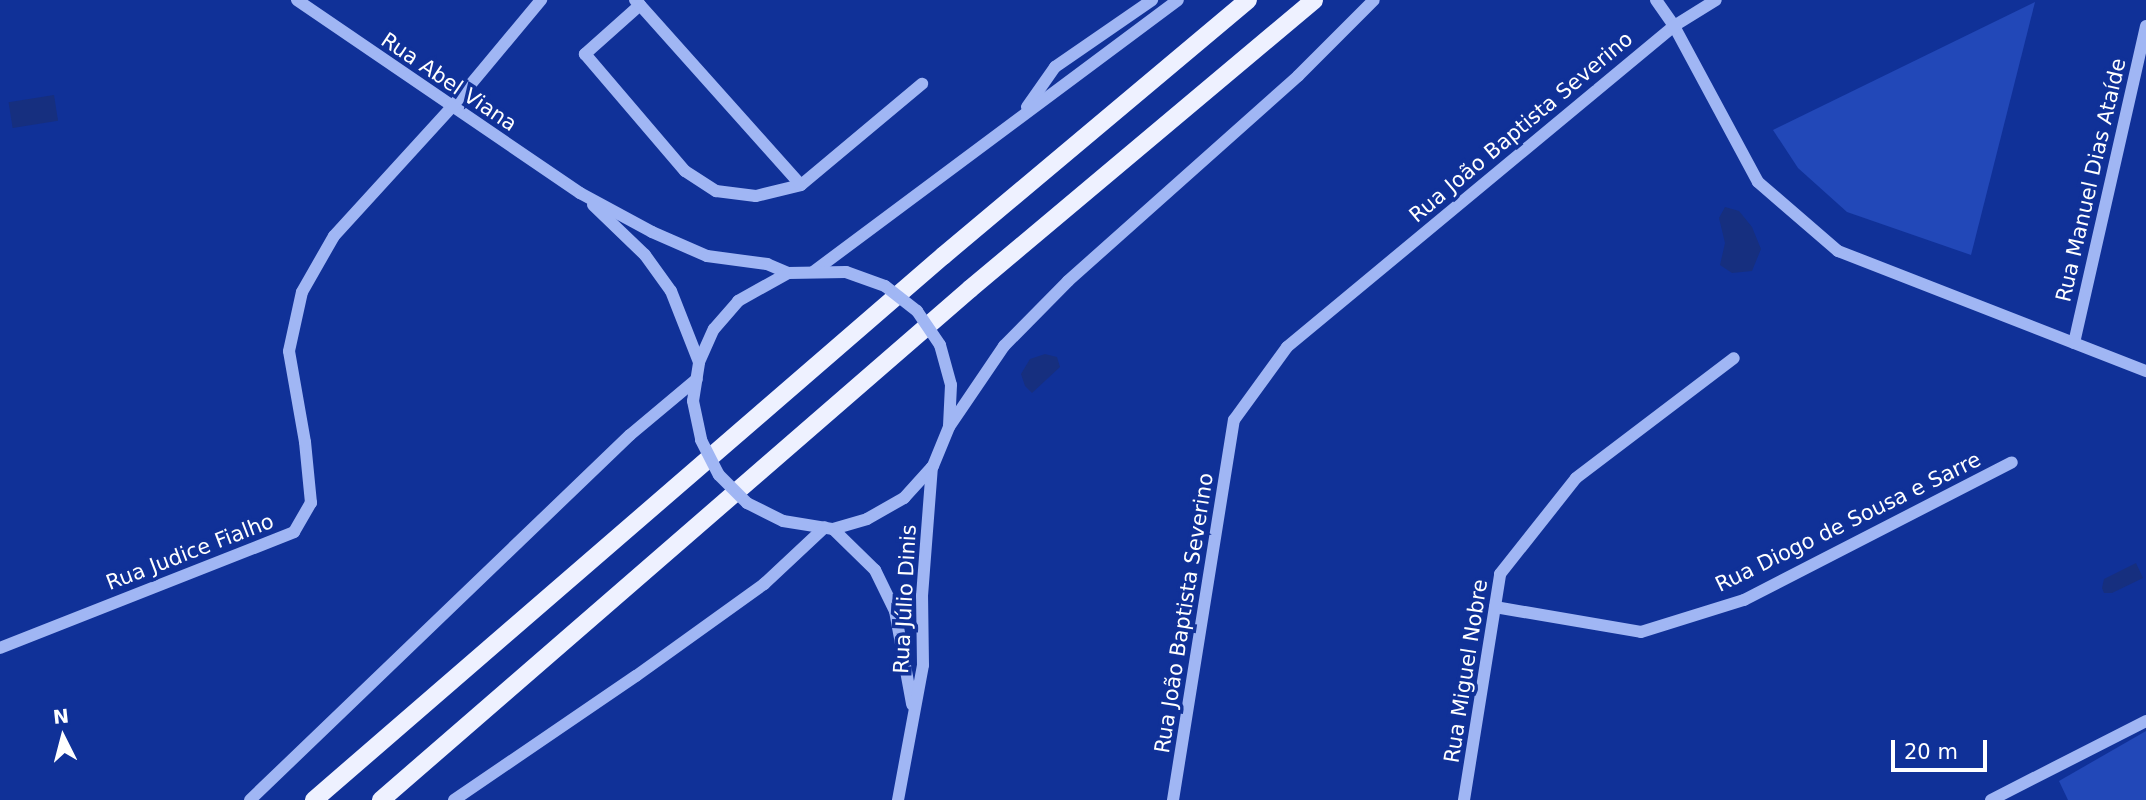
<!DOCTYPE html>
<html>
<head>
<meta charset="utf-8">
<style>
  body { margin:0 }
  #map { position:relative; width:2146px; height:800px; overflow:hidden; background:#103198; font-family:"DejaVu Sans",sans-serif }
  div>[style] { position:absolute }
  .green>* { inset:0; background:#2248b8 }
  .water>* { inset:0; background:#162f7f; transform-origin:0 0 }
  .minor>* { height:12px; margin:-6px; padding:0 6px; transform-origin:6px; border-radius:6px; background:#a0b6f4 }
  .major>* { height:18px; margin:-9px; padding:0 9px; transform-origin:9px; border-radius:9px; background:#eef1ff }
  .minor-bridge>* { height:12px; margin:-6px; padding:0 6px; transform-origin:6px; border-radius:6px; background:#a0b6f4 }
  span { translate:-50% -50%; white-space:nowrap; text-align:center; line-height:1.15; -webkit-text-stroke:7px #103198; paint-order:stroke }
  .street-label { font-size:21px; color:#fff }
  .north { position:absolute; left:28px; top:702px; width:70px; height:70px; -webkit-text-stroke:5px #103198; paint-order:stroke; rotate:354deg; font-size:19px; font-weight:700; line-height:28px; text-align:center; color:#fff }
  .north::after { content:''; display:block; margin:auto; width:24px; height:32px; background:#fff; clip-path:polygon(50% 0,100% 100%,50% 72%,0 100%) }
  .scale { position:absolute; left:1891px; top:740px; width:96px; height:32px; box-sizing:border-box; border:4px solid #fff; border-top:0; padding-left:9px; font-size:21px; line-height:24px; white-space:nowrap; color:#fff; -webkit-text-stroke:5px #103198; paint-order:stroke }
</style>
</head>
<body>
<div id="map">
  <div class="green">
    <i style="clip-path:polygon(2035px 2px,1971px 255px,1847px 212px,1798px 168px,1773px 130px)"></i>
    <i style="clip-path:polygon(2146px 731px,2146px 800px,2068px 800px,2059px 781px)"></i>
  </div>
  <div class="water">
    <i style="left:54px;top:95px;width:26px;height:46px;rotate:81deg"></i>
    <i style="clip-path:polygon(1725px 207px,1739px 211px,1752px 227px,1761px 249px,1752px 271px,1732px 273px,1720px 265px,1725px 243px,1719px 218px)"></i>
    <i style="clip-path:polygon(1045px 354px,1057px 357px,1060px 367px,1032px 393px,1025px 386px,1021px 374px,1030px 359px)"></i>
    <i style="clip-path:polygon(2136px 563px,2143px 578px,2112px 593px,2104px 593px,2102px 588px,2104px 579px)"></i>
  </div>
  <div class="minor">
    <i style="left:297px;top:0;width:343px;rotate:34.3deg"></i>
    <i style="left:580px;top:193px;width:82px;rotate:28.4deg"></i>
    <i style="left:652px;top:232px;width:60px;rotate:23.6deg"></i>
    <i style="left:707px;top:256px;width:61px;rotate:7.6deg"></i>
    <i style="left:767px;top:264px;width:23px;rotate:23deg"></i>
    <i style="left:635px;top:0;width:7px;rotate:45deg"></i>
    <i style="left:640px;top:5px;width:74px;rotate:138.3deg"></i>
    <i style="left:585px;top:54px;width:154px;rotate:49.5deg"></i>
    <i style="left:685px;top:171px;width:37px;rotate:33deg"></i>
    <i style="left:716px;top:191px;width:40px;rotate:7.1deg"></i>
    <i style="left:756px;top:196px;width:46px;rotate:-13.7deg"></i>
    <i style="left:801px;top:185px;width:158px;rotate:-39.9deg"></i>
    <i style="left:1656px;top:0;width:32px;rotate:55deg"></i>
    <i style="left:1674px;top:26px;width:177px;rotate:61.7deg"></i>
    <i style="left:1758px;top:182px;width:106px;rotate:40.8deg"></i>
    <i style="left:1838px;top:251px;width:331px;rotate:21.3deg"></i>
    <i style="left:640px;top:5px;width:241px;rotate:48.2deg"></i>
    <i style="left:1027px;top:107px;width:49px;rotate:-55deg"></i>
    <i style="left:1055px;top:67px;width:118px;rotate:-34.6deg"></i>
    <i style="left:593px;top:205px;width:72px;rotate:43.9deg"></i>
    <i style="left:645px;top:255px;width:44px;rotate:54.2deg"></i>
    <i style="left:671px;top:291px;width:76px;rotate:68.5deg"></i>
    <i style="left:813px;top:272px;width:455px;rotate:-36.7deg"></i>
    <i style="left:2074px;top:343px;width:325px;rotate:-77.2deg"></i>
    <i style="left:693px;top:401px;width:39px;rotate:-81deg"></i>
    <i style="left:699px;top:362px;width:36px;rotate:-66deg"></i>
    <i style="left:714px;top:329px;width:37px;rotate:-49deg"></i>
    <i style="left:738px;top:301px;width:57px;rotate:-29.2deg"></i>
    <i style="left:788px;top:273px;width:58px;rotate:-1deg"></i>
    <i style="left:949px;top:426px;width:41px;rotate:-87.2deg"></i>
    <i style="left:783px;top:521px;width:51px;rotate:9.1deg"></i>
    <i style="left:833px;top:529px;width:35px;rotate:-16deg"></i>
    <i style="left:867px;top:519px;width:43px;rotate:-29.6deg"></i>
    <i style="left:904px;top:498px;width:43px;rotate:-47.8deg"></i>
    <i style="left:933px;top:466px;width:42px;rotate:-67.7deg"></i>
    <i style="left:949px;top:427px;width:98px;rotate:-55.8deg"></i>
    <i style="left:1004px;top:346px;width:91px;rotate:-45.4deg"></i>
    <i style="left:1068px;top:281px;width:308px;rotate:-41.7deg"></i>
    <i style="left:1298px;top:76px;width:107px;rotate:-45deg"></i>
    <i style="left:833px;top:529px;width:59px;rotate:44.3deg"></i>
    <i style="left:875px;top:570px;width:46px;rotate:64deg"></i>
    <i style="left:895px;top:611px;width:95px;rotate:79.6deg"></i>
    <i style="left:1495px;top:607px;width:148px;rotate:9.7deg"></i>
    <i style="left:1641px;top:632px;width:108px;rotate:-17.3deg"></i>
    <i style="left:1744px;top:600px;width:301px;rotate:-27.2deg"></i>
    <i style="left:0;top:648px;width:316px;rotate:-21.5deg"></i>
    <i style="left:294px;top:532px;width:34px;rotate:-60deg"></i>
    <i style="left:311px;top:503px;width:61px;rotate:-95.6deg"></i>
    <i style="left:305px;top:442px;width:92px;rotate:-100deg"></i>
    <i style="left:289px;top:351px;width:60px;rotate:-77.6deg"></i>
    <i style="left:302px;top:292px;width:64px;rotate:-60.3deg"></i>
    <i style="left:334px;top:236px;width:173px;rotate:-47.6deg"></i>
    <i style="left:451px;top:108px;width:141px;rotate:-50.2deg"></i>
    <i style="left:250px;top:800px;width:527px;rotate:-43.85deg"></i>
    <i style="left:630px;top:435px;width:87px;rotate:-39.9deg"></i>
    <i style="left:454px;top:800px;width:220px;rotate:-34.3deg"></i>
    <i style="left:636px;top:676px;width:158px;rotate:-35.7deg"></i>
    <i style="left:764px;top:584px;width:83px;rotate:-43.1deg"></i>
    <i style="left:898px;top:800px;width:137px;rotate:-79.5deg"></i>
    <i style="left:923px;top:665px;width:69px;rotate:-90.8deg"></i>
    <i style="left:922px;top:596px;width:129px;rotate:-85.6deg"></i>
    <i style="left:1173px;top:800px;width:385px;rotate:-80.9deg"></i>
    <i style="left:1234px;top:420px;width:90px;rotate:-54deg"></i>
    <i style="left:1287px;top:347px;width:503px;rotate:-39.67deg"></i>
    <i style="left:1674px;top:26px;width:49px;rotate:-31.8deg"></i>
    <i style="left:1464px;top:800px;width:229px;rotate:-80.9deg"></i>
    <i style="left:1500px;top:574px;width:122px;rotate:-51.6deg"></i>
    <i style="left:1576px;top:478px;width:198px;rotate:-37.2deg"></i>
    <i style="left:1991px;top:800px;width:174px;rotate:-27deg"></i>
  </div>
  <div class="major">
    <i style="left:314px;top:800px;width:832px;rotate:-40.86deg"></i>
    <i style="left:943px;top:256px;width:398px;rotate:-40deg"></i>
    <i style="left:381px;top:800px;width:780px;rotate:-40.94deg"></i>
    <i style="left:970px;top:289px;width:449px;rotate:-40deg"></i>
  </div>
  <div class="minor-bridge">
    <i style="left:846px;top:272px;width:41px;rotate:19.7deg"></i>
    <i style="left:885px;top:286px;width:41px;rotate:38deg"></i>
    <i style="left:917px;top:311px;width:41px;rotate:55.9deg"></i>
    <i style="left:940px;top:345px;width:41px;rotate:74.6deg"></i>
    <i style="left:693px;top:401px;width:40px;rotate:78deg"></i>
    <i style="left:701px;top:440px;width:39px;rotate:63deg"></i>
    <i style="left:719px;top:475px;width:40px;rotate:45deg"></i>
    <i style="left:747px;top:503px;width:40px;rotate:26.6deg"></i>
  </div>
  <div class="street-label">
    <span style="left:449px;top:82px;rotate:34deg">Rua Abel Viana</span>
    <span style="left:1521px;top:127px;rotate:-40deg">Rua João Baptista Severino</span>
    <span style="left:2091px;top:180px;rotate:-77deg">Rua Manuel Dias Ataíde</span>
    <span style="left:1848px;top:522px;rotate:-26deg">Rua Diogo de Sousa e Sarre</span>
    <span style="left:190px;top:552px;rotate:-21deg">Rua Judice Fialho</span>
    <span style="left:905px;top:599px;rotate:-87deg">Rua Júlio Dinis</span>
    <span style="left:1184px;top:613px;rotate:-81deg">Rua João Baptista Severino</span>
    <span style="left:1466px;top:671px;rotate:-81deg">Rua Miguel Nobre</span>
  </div>
  <div class="north">N</div>
  <div class="scale">20 m</div>
</div>
</body>
</html>
